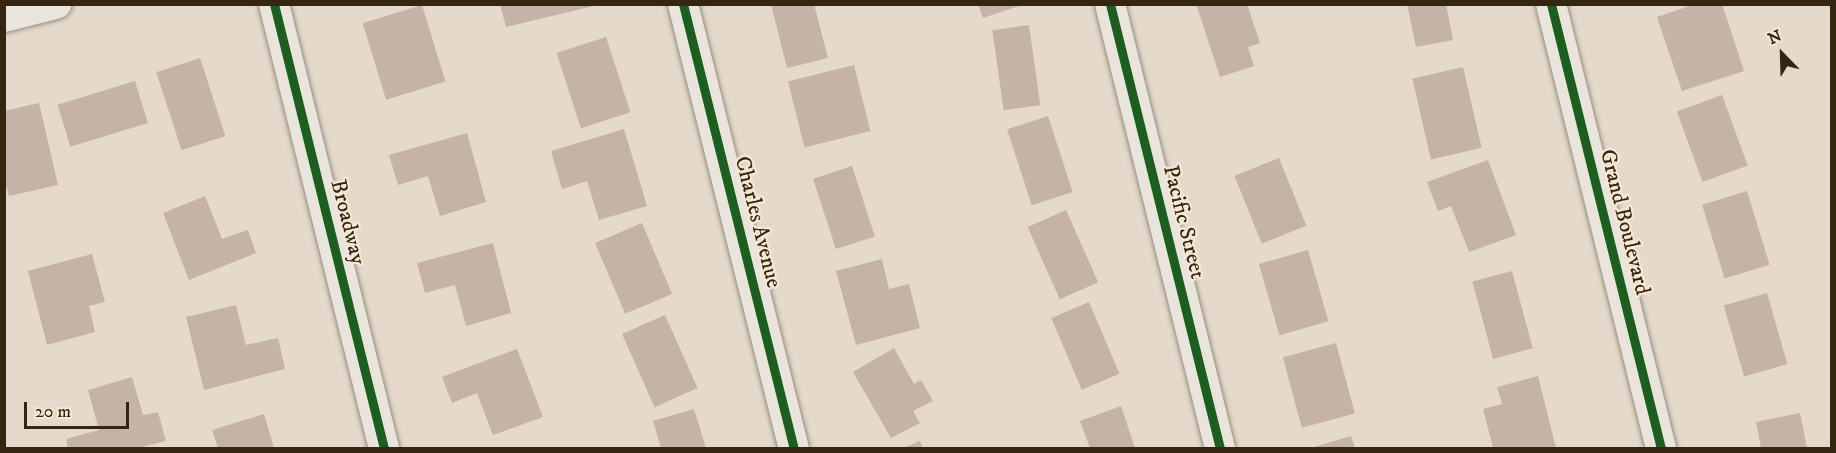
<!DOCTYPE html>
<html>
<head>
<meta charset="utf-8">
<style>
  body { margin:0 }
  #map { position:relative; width:1836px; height:453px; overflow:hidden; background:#e4d9ca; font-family:"IM FELL DW Pica",serif }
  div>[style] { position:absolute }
  .building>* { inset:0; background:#c6b3a8; transform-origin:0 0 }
  .roads { filter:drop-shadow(0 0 2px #968e83) drop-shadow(0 0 2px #968e83) }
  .street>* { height:30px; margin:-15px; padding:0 15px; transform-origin:15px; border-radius:15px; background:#e9e4dc }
  .cycleway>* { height:9px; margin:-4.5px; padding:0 4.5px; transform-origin:4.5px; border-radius:4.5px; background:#1b5e20 }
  span { translate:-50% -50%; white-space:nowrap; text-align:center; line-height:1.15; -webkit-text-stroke:4.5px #f4e8d5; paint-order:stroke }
  .street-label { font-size:22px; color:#352611 }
  .frame { position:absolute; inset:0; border:6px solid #352611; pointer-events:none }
  .north { position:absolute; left:1752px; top:24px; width:60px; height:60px; -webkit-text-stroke:4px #f4e8d5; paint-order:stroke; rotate:337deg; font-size:16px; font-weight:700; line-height:24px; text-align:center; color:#352611 }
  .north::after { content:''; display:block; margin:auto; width:21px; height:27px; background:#352611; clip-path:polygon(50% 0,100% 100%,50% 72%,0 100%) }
  .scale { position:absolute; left:24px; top:402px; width:105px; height:27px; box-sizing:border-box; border:3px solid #352611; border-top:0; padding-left:8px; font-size:18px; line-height:21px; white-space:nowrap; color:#352611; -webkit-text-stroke:4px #f4e8d5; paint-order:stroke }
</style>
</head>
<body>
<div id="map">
  <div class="building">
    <i style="clip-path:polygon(500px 4px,598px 4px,598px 5px,506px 27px)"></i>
    <i style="clip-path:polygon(771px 4px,814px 4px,828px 58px,787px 68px)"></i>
    <i style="clip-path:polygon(978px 4px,1022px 4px,1022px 5px,983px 18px)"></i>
    <i style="clip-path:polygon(1196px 4px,1247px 4px,1260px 43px,1248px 47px,1254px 66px,1220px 77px)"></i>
    <i style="clip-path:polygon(1407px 4px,1446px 4px,1453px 40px,1416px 47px)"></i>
    <i style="clip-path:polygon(1695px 4px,1722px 4px,1744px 71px,1682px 91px,1657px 17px)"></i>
    <i style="left:422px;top:5px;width:80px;height:62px;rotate:73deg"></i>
    <i style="left:1029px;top:25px;width:81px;height:37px;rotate:82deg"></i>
    <i style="left:606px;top:37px;width:79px;height:52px;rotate:72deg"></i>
    <i style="left:200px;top:58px;width:82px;height:46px;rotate:72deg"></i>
    <i style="left:854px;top:65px;width:68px;height:68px;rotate:76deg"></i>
    <i style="left:1463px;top:67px;width:83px;height:52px;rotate:77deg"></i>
    <i style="left:135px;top:81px;width:44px;height:81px;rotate:73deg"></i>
    <i style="left:1722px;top:95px;width:75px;height:48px;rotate:70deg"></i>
    <i style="clip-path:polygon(39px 103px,58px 185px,9px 196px,4px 178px,4px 111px)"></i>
    <i style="left:1048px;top:116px;width:80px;height:43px;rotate:72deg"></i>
    <i style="clip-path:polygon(624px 129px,647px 206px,599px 220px,587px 181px,562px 189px,551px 151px)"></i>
    <i style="clip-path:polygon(467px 133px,486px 202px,440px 216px,428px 176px,398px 185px,389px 155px)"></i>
    <i style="left:1279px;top:158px;width:73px;height:48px;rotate:68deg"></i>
    <i style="clip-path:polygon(1488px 160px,1516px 235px,1469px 252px,1451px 206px,1438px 211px,1427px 182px)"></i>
    <i style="left:852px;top:166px;width:74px;height:41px;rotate:72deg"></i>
    <i style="left:1747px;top:191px;width:77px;height:47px;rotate:73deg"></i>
    <i style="clip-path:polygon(205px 196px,222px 239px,248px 230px,256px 253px,189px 280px,163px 213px)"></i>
    <i style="left:1066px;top:210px;width:79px;height:42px;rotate:66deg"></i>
    <i style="left:642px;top:223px;width:77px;height:51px;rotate:67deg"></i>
    <i style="clip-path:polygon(493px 243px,511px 313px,466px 326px,455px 285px,425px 293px,417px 263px)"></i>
    <i style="left:1308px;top:250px;width:74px;height:51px;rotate:74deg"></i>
    <i style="clip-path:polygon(92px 254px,105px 302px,89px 306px,95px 332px,47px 345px,28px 271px)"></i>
    <i style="clip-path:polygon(882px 259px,889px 289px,909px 284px,920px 328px,856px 345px,836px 271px)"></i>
    <i style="left:1512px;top:271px;width:80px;height:41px;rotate:75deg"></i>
    <i style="left:1767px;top:293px;width:74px;height:45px;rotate:74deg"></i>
    <i style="left:1089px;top:302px;width:78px;height:41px;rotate:67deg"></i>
    <i style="clip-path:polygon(236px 305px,246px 345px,278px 338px,285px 369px,204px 390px,186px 317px)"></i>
    <i style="left:665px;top:315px;width:80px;height:47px;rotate:66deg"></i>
    <i style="left:1336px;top:343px;width:73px;height:55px;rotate:75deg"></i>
    <i style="clip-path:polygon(894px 348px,914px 384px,921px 380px,933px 401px,913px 411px,920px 423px,891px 438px,853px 372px)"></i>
    <i style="clip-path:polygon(517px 349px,543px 417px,493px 435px,477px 393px,452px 403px,442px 377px)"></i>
    <i style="clip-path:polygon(1538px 376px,1556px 448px,1493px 448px,1483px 409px,1502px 404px,1497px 387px)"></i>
    <i style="clip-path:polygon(132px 377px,143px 415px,158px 412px,166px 441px,138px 448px,68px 448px,66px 439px,99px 430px,88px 390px)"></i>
    <i style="clip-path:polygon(1121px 406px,1135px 448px,1090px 448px,1080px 421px)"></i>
    <i style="clip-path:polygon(694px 409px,706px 448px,661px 448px,653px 421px)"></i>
    <i style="clip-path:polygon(1800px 413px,1807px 448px,1761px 448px,1756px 422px)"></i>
    <i style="clip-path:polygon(264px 414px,274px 448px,218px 448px,212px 430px)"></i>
    <i style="clip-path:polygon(1351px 436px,1355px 448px,1311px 448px)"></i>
    <i style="clip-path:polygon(920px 441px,923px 448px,903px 448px)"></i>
  </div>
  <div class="roads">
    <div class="street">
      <i style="left:274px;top:4px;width:457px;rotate:76.1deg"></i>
      <i style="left:683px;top:4px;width:458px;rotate:76deg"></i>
      <i style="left:1110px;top:4px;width:457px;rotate:76.1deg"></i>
      <i style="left:1551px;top:4px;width:457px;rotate:76.1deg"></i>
      <i style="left:4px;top:17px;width:54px;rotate:-14deg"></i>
    </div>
  </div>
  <div class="cycleway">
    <i style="left:274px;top:4px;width:457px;rotate:76.1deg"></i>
    <i style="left:683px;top:4px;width:458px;rotate:76deg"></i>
    <i style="left:1110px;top:4px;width:457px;rotate:76.1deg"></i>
    <i style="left:1551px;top:4px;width:457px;rotate:76.1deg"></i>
  </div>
  <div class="street-label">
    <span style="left:348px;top:222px;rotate:76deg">Broadway</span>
    <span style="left:758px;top:222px;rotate:76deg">Charles Avenue</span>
    <span style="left:1184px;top:222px;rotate:76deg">Pacific Street</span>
    <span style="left:1625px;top:222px;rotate:76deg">Grand Boulevard</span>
  </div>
  <div class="frame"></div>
  <div class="north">N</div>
  <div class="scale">20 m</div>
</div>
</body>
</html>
